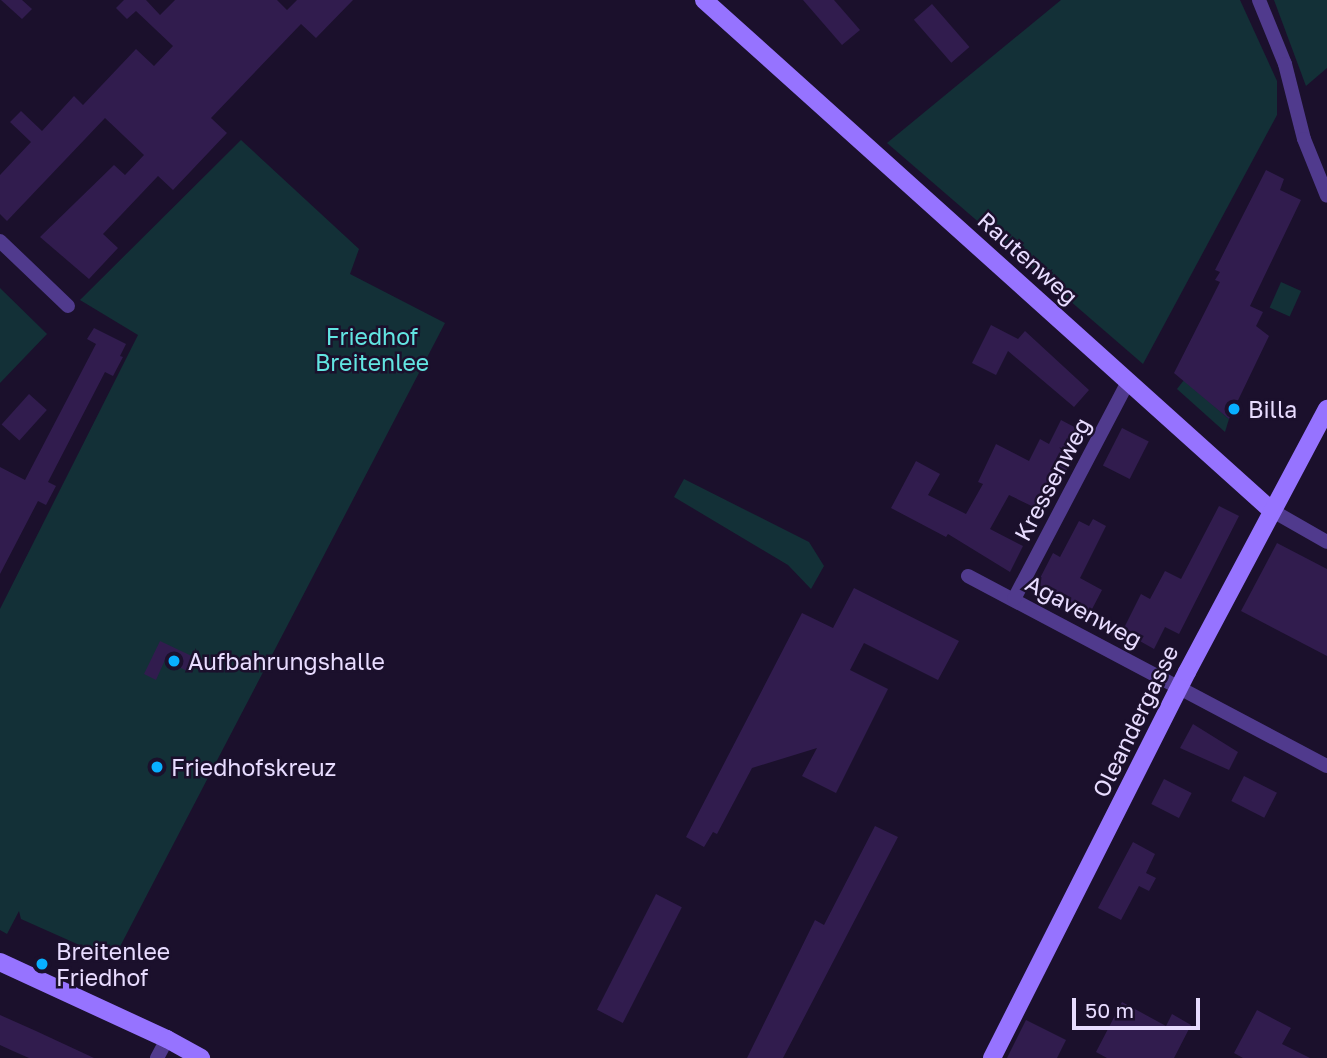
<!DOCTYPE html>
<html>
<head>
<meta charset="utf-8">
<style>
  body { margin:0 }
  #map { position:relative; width:1327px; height:1058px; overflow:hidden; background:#1b102c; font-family:"Golos Text",sans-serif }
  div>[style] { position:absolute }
  .green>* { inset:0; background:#133037; transform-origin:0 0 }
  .building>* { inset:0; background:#311c4e; transform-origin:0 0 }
  .street>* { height:14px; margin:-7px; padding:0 7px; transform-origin:7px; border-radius:7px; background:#503a8d }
  .secondary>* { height:18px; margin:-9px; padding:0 9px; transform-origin:9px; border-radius:9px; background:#9673ff }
  .dots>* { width:19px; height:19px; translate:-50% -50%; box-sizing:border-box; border:4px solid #1b102c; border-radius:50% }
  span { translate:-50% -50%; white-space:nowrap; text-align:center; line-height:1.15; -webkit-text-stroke:5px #1b102c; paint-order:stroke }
  .street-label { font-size:23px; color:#e8dcff }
  .park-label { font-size:23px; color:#62e5e2 }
  .poi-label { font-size:23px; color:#e8dcff }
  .left { translate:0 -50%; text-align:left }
  .scale { position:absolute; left:1072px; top:998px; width:128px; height:32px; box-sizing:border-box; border:4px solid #e8dcff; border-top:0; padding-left:9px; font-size:21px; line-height:24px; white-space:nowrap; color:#e8dcff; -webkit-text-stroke:5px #1b102c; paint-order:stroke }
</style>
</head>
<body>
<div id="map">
  <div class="green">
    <i style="clip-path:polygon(1061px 0,1240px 0,1277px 81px,1277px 115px,1143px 364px,887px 143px)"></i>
    <i style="clip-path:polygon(1274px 0,1327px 0,1327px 68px,1306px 86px)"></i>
    <i style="clip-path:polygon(241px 140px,359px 249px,350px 274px,445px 323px,113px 960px,21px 919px,19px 911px,7px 934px,0 930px,0 609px,138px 335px,80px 300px)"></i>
    <i style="left:1281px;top:282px;width:22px;height:28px;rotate:24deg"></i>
    <i style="clip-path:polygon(0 288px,47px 334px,0 383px)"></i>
    <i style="clip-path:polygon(1184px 380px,1229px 419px,1225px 432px,1177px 389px)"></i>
    <i style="clip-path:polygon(684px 479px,809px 542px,824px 566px,811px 589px,788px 565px,674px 497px)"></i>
  </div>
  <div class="building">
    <i style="clip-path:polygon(1px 0,22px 0,32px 9px,22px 19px)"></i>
    <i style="clip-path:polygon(124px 0,146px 0,160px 15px,175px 0,277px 0,287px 10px,297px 0,353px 0,316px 38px,301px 24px,211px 118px,227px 133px,173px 190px,158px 176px,103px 234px,118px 248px,89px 279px,40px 237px,114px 165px,125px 175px,144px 155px,105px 118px,7px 221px,0 214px,0 175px,31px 142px,10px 122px,21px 111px,42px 131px,74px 96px,83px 105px,136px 49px,154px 66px,173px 46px,136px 11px,127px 19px,116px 8px)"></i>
    <i style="clip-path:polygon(803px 0,834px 0,860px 30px,842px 45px)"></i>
    <i style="left:932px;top:4px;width:57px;height:24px;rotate:49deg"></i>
    <i style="clip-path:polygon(1266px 170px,1284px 179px,1280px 190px,1301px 200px,1250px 306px,1263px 312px,1256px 326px,1269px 336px,1229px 419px,1174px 373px,1220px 282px,1215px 280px,1220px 272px,1215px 270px)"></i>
    <i style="clip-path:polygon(991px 325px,1018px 339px,1025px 331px,1089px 390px,1074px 407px,1008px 351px,996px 375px,972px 363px)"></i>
    <i style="clip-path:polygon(94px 328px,126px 344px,120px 356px,123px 357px,113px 376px,105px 372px,48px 482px,56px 486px,46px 505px,38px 501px,0 574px,0 467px,25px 480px,96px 344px,87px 339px)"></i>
    <i style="left:29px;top:394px;width:24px;height:41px;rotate:42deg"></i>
    <i style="clip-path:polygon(1061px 420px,1082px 431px,1070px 455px,1074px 456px,1044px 512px,1009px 495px,990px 529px,1023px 546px,1010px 572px,948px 534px,946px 537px,891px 508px,916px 461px,940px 474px,928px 495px,966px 514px,983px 484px,978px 482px,996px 444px,1029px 461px,1040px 439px,1049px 444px)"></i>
    <i style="left:1122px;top:428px;width:30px;height:42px;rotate:27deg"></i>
    <i style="clip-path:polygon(1219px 506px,1239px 516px,1179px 634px,1165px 627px,1154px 649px,1138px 640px,1140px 636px,1124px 628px,1141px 594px,1150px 599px,1165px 571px,1181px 579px)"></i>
    <i style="clip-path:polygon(1093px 519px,1106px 526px,1080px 578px,1102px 590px,1090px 613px,1037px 584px,1053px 553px,1060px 557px,1079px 521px,1089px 526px)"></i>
    <i style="clip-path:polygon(1277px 543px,1327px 569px,1327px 656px,1241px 611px)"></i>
    <i style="clip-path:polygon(854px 588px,959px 641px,938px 680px,864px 643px,850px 670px,888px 689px,836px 793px,802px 776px,817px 748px,752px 768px,717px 834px,713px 832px,704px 847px,686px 837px,802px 613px,833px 628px)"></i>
    <i style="clip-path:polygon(160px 641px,198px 659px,191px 673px,165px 660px,156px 680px,144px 674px)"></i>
    <i style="clip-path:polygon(1193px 724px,1238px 752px,1229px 770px,1180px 748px)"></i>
    <i style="left:1244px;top:776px;width:37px;height:28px;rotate:27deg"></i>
    <i style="left:1164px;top:779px;width:31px;height:28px;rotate:27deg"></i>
    <i style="clip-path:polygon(875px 826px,898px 837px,783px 1058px,747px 1058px,815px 920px,824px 925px)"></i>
    <i style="clip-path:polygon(1133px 842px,1155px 854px,1146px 873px,1156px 878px,1149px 891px,1139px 886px,1121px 920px,1098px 908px)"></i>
    <i style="left:656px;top:894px;width:29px;height:130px;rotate:27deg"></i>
    <i style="clip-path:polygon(1122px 1002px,1166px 1026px,1172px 1014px,1191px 1025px,1174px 1058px,1107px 1058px,1096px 1052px)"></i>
    <i style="clip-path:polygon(1257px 1010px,1291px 1028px,1282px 1044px,1310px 1058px,1243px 1058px,1234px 1053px)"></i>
    <i style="clip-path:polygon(0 1015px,36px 1031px,94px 1058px,29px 1058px,13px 1051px,0 1045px)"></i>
    <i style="clip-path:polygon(1026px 1020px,1066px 1040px,1057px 1058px,1007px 1058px)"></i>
  </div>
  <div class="street">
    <i style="left:1259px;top:0;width:69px;rotate:67.9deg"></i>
    <i style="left:1285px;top:64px;width:77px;rotate:75.8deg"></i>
    <i style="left:1304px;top:139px;width:61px;rotate:68deg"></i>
    <i style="left:0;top:241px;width:94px;rotate:43.7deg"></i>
    <i style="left:1271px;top:510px;width:64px;rotate:29.7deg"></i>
    <i style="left:968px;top:576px;width:406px;rotate:27.9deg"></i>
    <i style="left:1014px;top:599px;width:247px;rotate:-62.3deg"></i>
    <i style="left:157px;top:1058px;width:21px;rotate:-62deg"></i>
  </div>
  <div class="secondary">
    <i style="left:704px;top:0;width:763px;rotate:41.97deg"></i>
    <i style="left:0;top:962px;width:184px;rotate:24.8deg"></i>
    <i style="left:167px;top:1039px;width:39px;rotate:29deg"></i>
    <i style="left:992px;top:1058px;width:432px;rotate:-63.2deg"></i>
    <i style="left:1187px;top:672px;width:298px;rotate:-62deg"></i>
  </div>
  <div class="dots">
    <i style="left:1234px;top:409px;background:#08afff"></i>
    <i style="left:174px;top:661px;background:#08afff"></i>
    <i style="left:157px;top:767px;background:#08afff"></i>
    <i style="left:42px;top:964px;background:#08afff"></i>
  </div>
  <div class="street-label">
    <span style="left:1028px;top:258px;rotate:42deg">Rautenweg</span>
    <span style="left:1052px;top:479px;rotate:-62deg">Kressenweg</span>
    <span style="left:1084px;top:611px;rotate:28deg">Agavenweg</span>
    <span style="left:1135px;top:721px;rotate:-64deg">Oleandergasse</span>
  </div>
  <div class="park-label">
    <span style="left:372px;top:349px">Friedhof<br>Breitenlee</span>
  </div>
  <div class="poi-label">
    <span class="left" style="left:1248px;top:409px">Billa</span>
    <span class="left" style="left:188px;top:661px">Aufbahrungshalle</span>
    <span class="left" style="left:171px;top:767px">Friedhofskreuz</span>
    <span class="left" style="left:56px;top:964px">Breitenlee<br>Friedhof</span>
  </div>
  <div class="scale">50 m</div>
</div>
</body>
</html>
